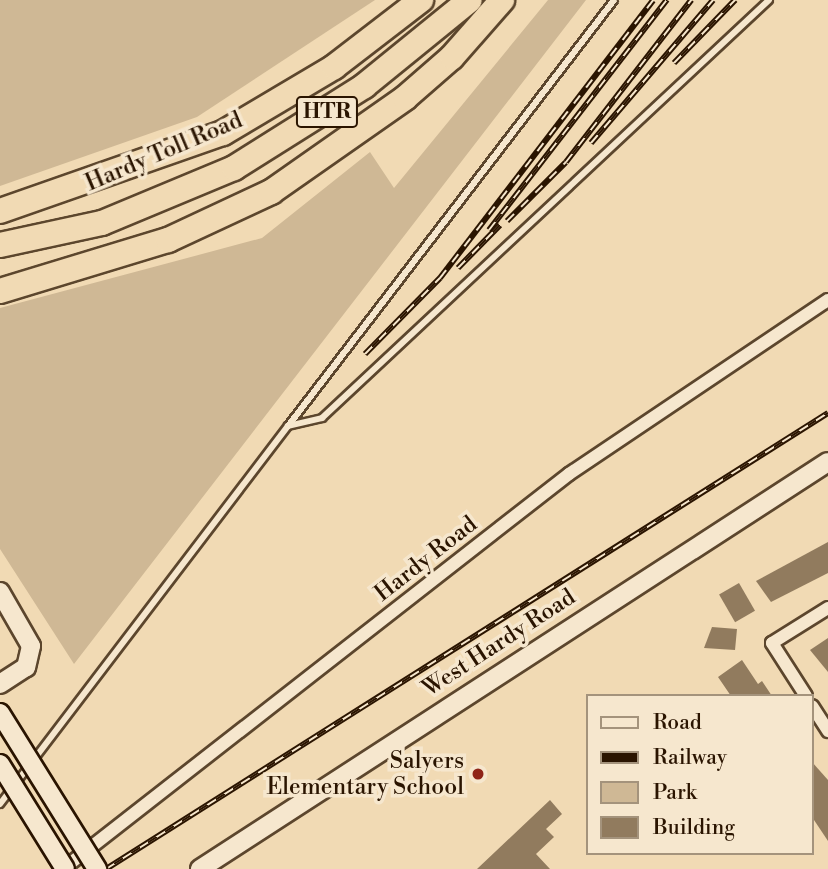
<!DOCTYPE html>
<html>
<head>
<meta charset="utf-8">
<style>
  body { margin:0 }
  #map { position:relative; width:828px; height:869px; overflow:hidden; background:#f1dab4; font-family:"Libre Bodoni",serif }
  div>[style] { position:absolute }
  .green>* { inset:0; background:#cfb895 }
  .building>* { inset:0; background:#917b5e; transform-origin:0 0 }
  .roads { filter:drop-shadow(2px 0 #5c462d) drop-shadow(-2px 0 #5c462d) drop-shadow(0 2px #5c462d) drop-shadow(0 -2px #5c462d) }
  .service>* { height:6px; margin:-3px; padding:0 3px; transform-origin:3px; border-radius:3px; background:#f6e7ce }
  .minor>* { height:12px; margin:-6px; padding:0 6px; transform-origin:6px; border-radius:6px; background:#f6e7ce }
  .secondary>* { height:18px; margin:-9px; padding:0 9px; transform-origin:9px; border-radius:9px; background:#f6e7ce }
  .motorway>* { height:24px; margin:-12px; padding:0 12px; transform-origin:12px; border-radius:12px; background:#f1dab4 }
  .rail>* { height:6px; margin-top:-3px; transform-origin:0; background:repeating-linear-gradient(90deg,#f6e7ce 0 10px,#2a1400 0 20px); box-sizing:border-box; border-block:2px solid #2a1400 }
  .bridges { filter:drop-shadow(2px 0 #2a1400) drop-shadow(-2px 0 #2a1400) drop-shadow(0 2px #2a1400) drop-shadow(0 -2px #2a1400) }
  .secondary-bridge>* { height:18px; margin:-9px; padding:0 9px; transform-origin:9px; border-radius:9px; background:#f6e7ce }
  .dots>* { width:19px; height:19px; translate:-50% -50%; box-sizing:border-box; border:4px solid #f6e7ce; border-radius:50% }
  span { translate:-50% -50%; white-space:nowrap; text-align:center; line-height:1.15; -webkit-text-stroke:7px #f6e7ce; paint-order:stroke }
  .shield-label span { padding:2px 5px; background:#f6e7ce; border:2px solid; border-radius:5px; -webkit-text-stroke-width:0 }
  .shield-label { font-size:21px; color:#2a1400; font-weight:700 }
  .street-label { font-size:23px; color:#2a1400 }
  .poi-label { font-size:23px; color:#2a1400 }
  .right { translate:-100% -50%; text-align:right }
  .legend { position:absolute; left:586px; top:694px; width:228px; height:161px; box-sizing:border-box; background:#f6e7ce; border:2px solid #a4937c; margin:0; padding:9px 12px; list-style:none; font-size:21px; color:#2a1400 }
  .legend li { display:flex; align-items:center; gap:14px; height:35px }
  .legend b { width:35px; border:2px solid #a4937c }
</style>
</head>
<body>
<div id="map">
  <div class="green">
    <div style="clip-path:polygon(0 0,375px 0,197px 117px,0 186px)"></div>
    <div style="clip-path:polygon(548px 0,586px 0,74px 664px,0 549px,0 308px,262px 238px,370px 152px,394px 188px)"></div>
  </div>
  <div class="building">
    <div style="clip-path:polygon(828px 542px,828px 573px,771px 602px,756px 581px)"></div>
    <div style="left:739px;top:583px;width:32px;height:23px;rotate:60deg"></div>
    <div style="clip-path:polygon(712px 627px,737px 629px,735px 650px,704px 648px)"></div>
    <div style="clip-path:polygon(828px 638px,828px 672px,810px 650px)"></div>
    <div style="clip-path:polygon(742px 660px,758px 684px,762px 681px,772px 696px,731px 696px,718px 677px)"></div>
    <div style="clip-path:polygon(812px 762px,828px 780px,828px 841px,812px 817px)"></div>
    <div style="clip-path:polygon(550px 800px,562px 814px,546px 829px,554px 837px,536px 854px,550px 869px,477px 869px)"></div>
  </div>
  <div class="roads">
    <div class="service">
      <div style="left:288px;top:426px;width:536px;rotate:-52.57deg"></div>
      <div style="left:0;top:804px;width:475px;rotate:-52.7deg"></div>
      <div style="left:288px;top:426px;width:35px;rotate:-13deg"></div>
      <div style="left:322px;top:418px;width:612px;rotate:-43.08deg"></div>
    </div>
    <div class="minor">
      <div style="left:806px;top:696px;width:63px;rotate:-122.7deg"></div>
      <div style="left:772px;top:643px;width:66px;rotate:-32deg"></div>
      <div style="left:812px;top:706px;width:30px;rotate:57deg"></div>
      <div style="left:63px;top:869px;width:642px;rotate:-37.98deg"></div>
      <div style="left:569px;top:474px;width:312px;rotate:-33.9deg"></div>
    </div>
    <div class="secondary">
      <div style="left:0;top:592px;width:62px;rotate:60.1deg"></div>
      <div style="left:31px;top:646px;width:22px;rotate:103deg"></div>
      <div style="left:26px;top:667px;width:31px;rotate:147deg"></div>
      <div style="left:200px;top:869px;width:748px;rotate:-32.95deg"></div>
    </div>
    <div class="motorway">
      <div style="left:0;top:211px;width:236px;rotate:-19.3deg"></div>
      <div style="left:223px;top:133px;width:129px;rotate:-30.7deg"></div>
      <div style="left:334px;top:67px;width:110px;rotate:-37.6deg"></div>
      <div style="left:0;top:245px;width:104px;rotate:-12.2deg"></div>
      <div style="left:102px;top:223px;width:143px;rotate:-22.6deg"></div>
      <div style="left:234px;top:168px;width:154px;rotate:-32.2deg"></div>
      <div style="left:364px;top:86px;width:136px;rotate:-39.1deg"></div>
      <div style="left:0;top:291px;width:176px;rotate:-16.9deg"></div>
      <div style="left:168px;top:240px;width:114px;rotate:-25deg"></div>
      <div style="left:271px;top:192px;width:164px;rotate:-35deg"></div>
      <div style="left:405px;top:98px;width:62px;rotate:-41.1deg"></div>
      <div style="left:452px;top:57px;width:76px;rotate:-48.7deg"></div>
    </div>
  </div>
  <div class="rail">
    <div style="left:674px;top:63px;width:88px;rotate:-45.9deg"></div>
    <div style="left:591px;top:143px;width:188px;rotate:-49.5deg"></div>
    <div style="left:507px;top:221px;width:83px;rotate:-45deg"></div>
    <div style="left:566px;top:162px;width:205px;rotate:-52.3deg"></div>
    <div style="left:489px;top:230px;width:291px;rotate:-52.3deg"></div>
    <div style="left:458px;top:268px;width:60px;rotate:-45.7deg"></div>
    <div style="left:365px;top:354px;width:107px;rotate:-45.4deg"></div>
    <div style="left:440px;top:278px;width:350px;rotate:-52.5deg"></div>
    <div style="left:106px;top:869px;width:854px;rotate:-32.28deg"></div>
  </div>
  <div class="bridges">
    <div class="secondary-bridge">
      <div style="left:0;top:713px;width:184px;rotate:58.1deg"></div>
      <div style="left:0;top:764px;width:123px;rotate:58.2deg"></div>
    </div>
  </div>
  <div class="dots">
    <div style="left:478px;top:774px;background:#8f2418"></div>
  </div>
  <div class="shield-label">
    <span style="left:327px;top:112px">HTR</span>
  </div>
  <div class="street-label">
    <span style="left:164px;top:152px;rotate:-23deg">Hardy Toll Road</span>
    <span style="left:426px;top:559px;rotate:-38deg">Hardy Road</span>
    <span style="left:499px;top:643px;rotate:-33deg">West Hardy Road</span>
  </div>
  <div class="poi-label">
    <span class="right" style="left:464px;top:774px">Salyers<br>Elementary School</span>
  </div>
  <ul class="legend">
  <li><b style="height:9px;background:#f6e7ce"></b>Road</li>
  <li><b style="height:9px;background:#2a1400"></b>Railway</li>
  <li><b style="height:19px;background:#cfb895"></b>Park</li>
  <li><b style="height:19px;background:#917b5e"></b>Building</li>
  </ul>
</div>
</body>
</html>
